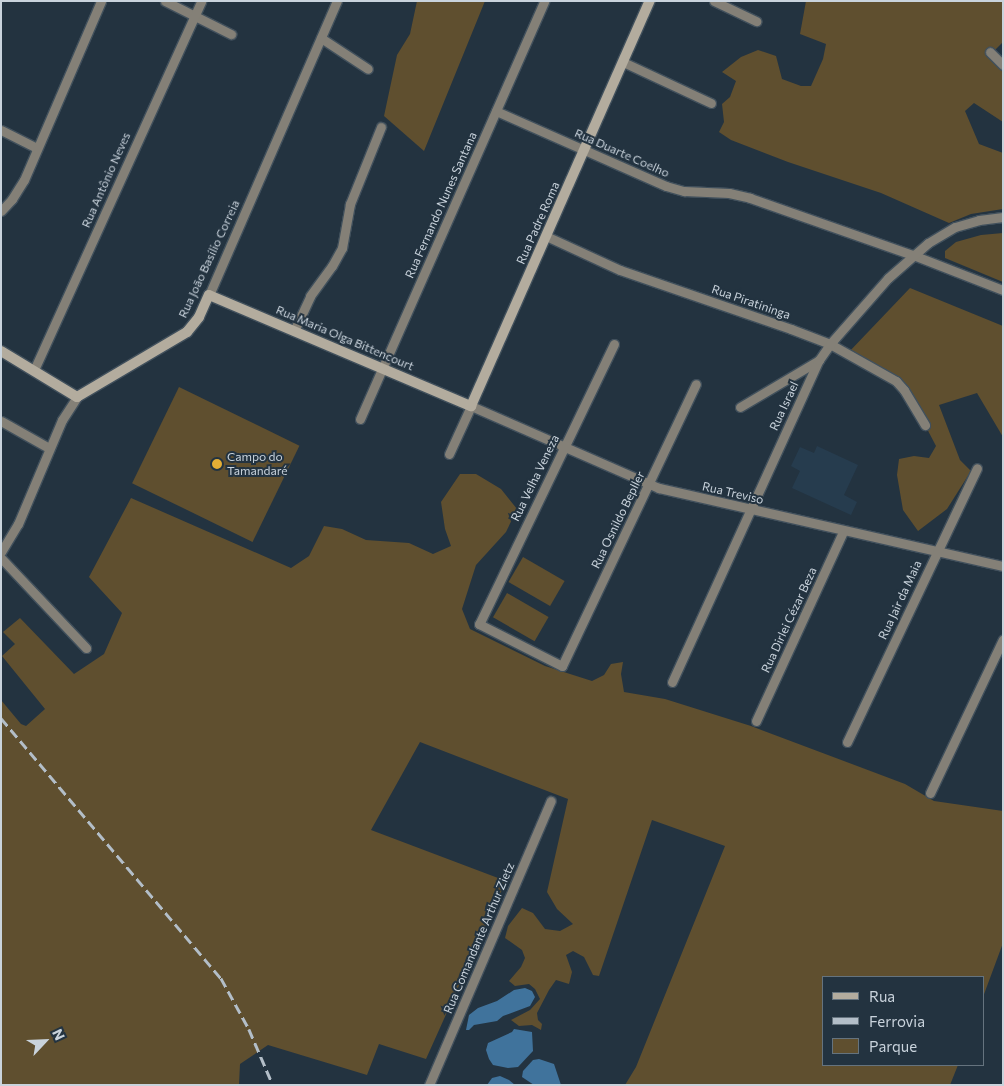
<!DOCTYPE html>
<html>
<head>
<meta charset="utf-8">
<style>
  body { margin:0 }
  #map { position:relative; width:1004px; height:1086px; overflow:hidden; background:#233340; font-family:Commissioner,sans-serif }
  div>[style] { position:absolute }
  .built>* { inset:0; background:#263c4e }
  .green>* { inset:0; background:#5f4f2f; transform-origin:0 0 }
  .water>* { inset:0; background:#40739c }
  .roads { filter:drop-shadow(1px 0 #41505c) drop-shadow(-1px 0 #41505c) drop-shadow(0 1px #41505c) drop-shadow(0 -1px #41505c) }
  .street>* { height:9px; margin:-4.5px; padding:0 4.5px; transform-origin:4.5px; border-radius:4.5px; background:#848077 }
  .secondary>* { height:10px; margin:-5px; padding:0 5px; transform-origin:5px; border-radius:5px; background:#b3ac9e }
  .rail>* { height:2.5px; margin-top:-1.25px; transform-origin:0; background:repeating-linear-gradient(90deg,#b3bec8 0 10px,transparent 0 15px) }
  .dots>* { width:14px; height:14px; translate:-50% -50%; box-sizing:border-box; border:2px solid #233340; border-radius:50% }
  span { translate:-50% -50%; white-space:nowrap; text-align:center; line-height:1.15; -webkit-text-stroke:4px #233340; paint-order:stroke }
  .street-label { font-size:12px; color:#c9d3dc }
  .poi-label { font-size:12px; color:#c9d3dc }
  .left { translate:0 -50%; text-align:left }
  .frame { position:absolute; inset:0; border:2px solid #c9d3dc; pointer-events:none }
  .legend { position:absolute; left:822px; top:976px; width:162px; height:90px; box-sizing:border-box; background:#233340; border:1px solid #65737e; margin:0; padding:6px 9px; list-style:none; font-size:15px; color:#c9d3dc }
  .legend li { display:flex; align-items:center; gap:10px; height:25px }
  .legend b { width:25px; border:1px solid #65737e }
  .north { position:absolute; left:20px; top:1016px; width:50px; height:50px; -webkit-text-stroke:4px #233340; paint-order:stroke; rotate:65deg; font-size:14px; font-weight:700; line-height:20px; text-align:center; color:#c9d3dc }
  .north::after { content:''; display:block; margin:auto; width:18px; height:22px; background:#c9d3dc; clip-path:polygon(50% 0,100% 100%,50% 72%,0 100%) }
</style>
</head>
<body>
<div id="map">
  <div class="built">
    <div style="clip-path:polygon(817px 446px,858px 465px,844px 495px,857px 502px,851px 515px,792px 488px,800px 471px,791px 466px,800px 447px,814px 453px)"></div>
  </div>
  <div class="green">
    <div style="clip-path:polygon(417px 1px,485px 1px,424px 151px,384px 116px,397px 55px,410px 34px)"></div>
    <div style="clip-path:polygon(806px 1px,1003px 1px,1003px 42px,995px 50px,1003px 64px,1003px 122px,974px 103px,965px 111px,979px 144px,1003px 153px,1003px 209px,971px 214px,949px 223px,881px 193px,788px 162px,731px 140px,719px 132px,724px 122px,722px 104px,730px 97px,736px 81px,722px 72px,741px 57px,758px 50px,776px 56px,782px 79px,801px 86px,811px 86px,823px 59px,826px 44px,800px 34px)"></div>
    <div style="clip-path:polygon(1003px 233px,1003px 282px,945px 258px,945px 251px,956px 242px,981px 235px)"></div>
    <div style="clip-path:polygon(910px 288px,1003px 326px,1003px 437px,977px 393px,939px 405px,960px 460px,971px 471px,947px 509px,918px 531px,903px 510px,897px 475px,899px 459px,914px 456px,929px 458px,936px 446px,905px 387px,848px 353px)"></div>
    <div style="left:179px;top:387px;width:134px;height:107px;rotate:26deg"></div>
    <div style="clip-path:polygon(460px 474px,476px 474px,501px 489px,517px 509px,506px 532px,476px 565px,462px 609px,470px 629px,545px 666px,592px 681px,604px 675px,611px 664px,623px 662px,621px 674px,624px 692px,665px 699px,751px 726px,905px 784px,934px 801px,1003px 811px,1003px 943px,983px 997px,983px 977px,823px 977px,823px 1065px,958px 1065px,950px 1085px,625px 1085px,636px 1067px,725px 846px,652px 820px,599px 976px,593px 975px,584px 957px,573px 951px,566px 955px,572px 972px,569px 984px,556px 980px,549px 990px,537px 1013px,538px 1020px,542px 1024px,541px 1030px,532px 1025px,519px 1026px,511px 1020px,530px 1010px,540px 999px,535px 989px,529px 984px,515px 986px,509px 981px,521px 967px,525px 958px,522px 950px,505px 938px,508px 926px,522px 908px,533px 913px,545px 929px,560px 931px,573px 924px,557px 909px,547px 892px,568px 799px,420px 742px,371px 830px,506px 881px,426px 1059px,379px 1044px,367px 1075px,268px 1045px,240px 1064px,239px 1085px,1px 1085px,1px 700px,21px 724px,26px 726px,45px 709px,2px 656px,15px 644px,3px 632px,20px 618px,74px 674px,104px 654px,122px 613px,89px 577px,131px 498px,291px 568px,309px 556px,324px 526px,342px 529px,366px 540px,409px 543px,433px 554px,451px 546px,445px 529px,441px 502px)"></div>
    <div style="left:523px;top:557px;width:48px;height:29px;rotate:30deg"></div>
    <div style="left:507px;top:593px;width:48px;height:28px;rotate:30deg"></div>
  </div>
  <div class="water">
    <div style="clip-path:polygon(525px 988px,532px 991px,535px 997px,530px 1006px,503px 1016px,497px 1021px,474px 1025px,469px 1030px,466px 1030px,469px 1015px,478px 1008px,497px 1001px,514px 990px)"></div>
    <div style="clip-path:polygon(514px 1029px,532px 1032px,533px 1051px,518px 1067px,508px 1068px,493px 1065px,489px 1059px,486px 1050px,488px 1043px,512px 1032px)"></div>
    <div style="clip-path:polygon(539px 1059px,554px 1064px,561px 1085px,534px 1085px,522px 1077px,523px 1071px,533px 1060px)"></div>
    <div style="clip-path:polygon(500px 1076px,509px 1080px,515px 1085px,487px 1085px,492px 1078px)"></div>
  </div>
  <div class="roads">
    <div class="street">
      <div style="left:165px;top:1px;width:74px;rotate:26.6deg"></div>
      <div style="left:714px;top:1px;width:47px;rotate:25.5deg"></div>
      <div style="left:321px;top:38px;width:56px;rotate:33.4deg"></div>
      <div style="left:990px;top:52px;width:18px;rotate:45deg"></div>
      <div style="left:623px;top:62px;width:97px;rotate:25deg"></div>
      <div style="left:496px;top:111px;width:186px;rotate:23.8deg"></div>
      <div style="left:666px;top:186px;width:19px;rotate:16deg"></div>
      <div style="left:684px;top:191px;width:45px;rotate:2.5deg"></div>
      <div style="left:729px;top:193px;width:22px;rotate:13deg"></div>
      <div style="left:750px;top:198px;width:173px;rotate:19.3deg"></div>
      <div style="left:913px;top:255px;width:97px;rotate:21.3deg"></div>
      <div style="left:1px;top:130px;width:40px;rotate:26.6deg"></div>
      <div style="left:1px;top:211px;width:16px;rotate:-47deg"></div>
      <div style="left:12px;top:199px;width:22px;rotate:-58deg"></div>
      <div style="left:24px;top:180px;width:195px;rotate:-66.7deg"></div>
      <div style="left:546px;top:236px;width:81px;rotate:24.7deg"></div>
      <div style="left:620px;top:270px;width:181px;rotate:19deg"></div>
      <div style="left:791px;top:329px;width:42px;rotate:21deg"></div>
      <div style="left:830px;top:344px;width:76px;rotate:29.3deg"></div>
      <div style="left:896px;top:381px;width:12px;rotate:48deg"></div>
      <div style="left:904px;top:390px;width:41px;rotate:59deg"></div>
      <div style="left:209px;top:295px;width:321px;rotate:-66.5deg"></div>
      <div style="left:294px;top:331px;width:38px;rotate:-65deg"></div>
      <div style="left:310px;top:296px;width:37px;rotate:-54deg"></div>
      <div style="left:332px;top:266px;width:21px;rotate:-61deg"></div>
      <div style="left:342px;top:248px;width:45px;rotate:-79.7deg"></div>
      <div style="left:350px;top:204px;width:83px;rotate:-68.1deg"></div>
      <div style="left:614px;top:344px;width:311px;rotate:115.7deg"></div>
      <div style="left:479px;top:624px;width:93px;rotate:26.8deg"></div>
      <div style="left:562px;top:666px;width:312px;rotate:-64.6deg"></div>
      <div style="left:34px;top:370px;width:405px;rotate:-65.6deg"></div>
      <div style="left:740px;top:407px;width:92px;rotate:-30.7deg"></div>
      <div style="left:360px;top:419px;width:457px;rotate:-66.2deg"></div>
      <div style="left:1px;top:421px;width:55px;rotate:29.4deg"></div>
      <div style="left:449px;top:454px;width:53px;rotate:-65.4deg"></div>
      <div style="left:471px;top:406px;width:205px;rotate:23.6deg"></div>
      <div style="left:659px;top:488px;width:353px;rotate:12.8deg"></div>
      <div style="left:1px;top:552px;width:33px;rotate:-59deg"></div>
      <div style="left:18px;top:524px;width:113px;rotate:-67.1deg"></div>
      <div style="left:62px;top:420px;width:27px;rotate:-57deg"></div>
      <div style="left:1px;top:558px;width:124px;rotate:46.6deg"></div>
      <div style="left:672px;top:682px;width:354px;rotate:-65.5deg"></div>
      <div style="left:819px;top:360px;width:19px;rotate:-55deg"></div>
      <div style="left:830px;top:344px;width:88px;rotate:-48.7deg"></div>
      <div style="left:888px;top:278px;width:53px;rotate:-41.2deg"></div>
      <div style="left:928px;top:243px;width:31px;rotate:-31deg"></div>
      <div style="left:955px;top:227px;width:25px;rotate:-16deg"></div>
      <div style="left:979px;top:220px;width:24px;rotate:-7deg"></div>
      <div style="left:756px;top:721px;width:210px;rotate:-65.3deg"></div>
      <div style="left:847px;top:742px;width:303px;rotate:-64.6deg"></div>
      <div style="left:930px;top:793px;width:170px;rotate:-64.6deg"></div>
      <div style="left:429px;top:1085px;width:309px;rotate:-66.8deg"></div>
    </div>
    <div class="secondary">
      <div style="left:1px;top:351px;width:89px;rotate:31.2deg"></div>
      <div style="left:77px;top:397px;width:128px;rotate:-30.6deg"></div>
      <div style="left:187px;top:332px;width:19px;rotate:-51deg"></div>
      <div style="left:199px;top:317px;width:24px;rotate:-66deg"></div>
      <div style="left:209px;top:295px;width:285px;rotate:23deg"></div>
      <div style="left:471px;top:406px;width:443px;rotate:-66.2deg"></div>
    </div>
  </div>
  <div class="rail">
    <div style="left:1px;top:718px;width:341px;rotate:49.8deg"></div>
    <div style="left:221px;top:978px;width:58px;rotate:61.2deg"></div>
    <div style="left:249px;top:1029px;width:61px;rotate:66.8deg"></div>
  </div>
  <div class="dots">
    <div style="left:217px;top:464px;background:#e4ae35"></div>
  </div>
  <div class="street-label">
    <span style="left:622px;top:153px;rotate:24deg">Rua Duarte Coelho</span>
    <span style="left:106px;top:180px;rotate:-66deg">Rua Antônio Neves</span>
    <span style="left:441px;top:205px;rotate:-66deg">Rua Fernando Nunes Santana</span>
    <span style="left:538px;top:223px;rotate:-66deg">Rua Padre Roma</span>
    <span style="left:209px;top:259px;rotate:-65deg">Rua João Basílio Correia</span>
    <span style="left:751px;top:302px;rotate:19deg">Rua Piratininga</span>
    <span style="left:345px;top:338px;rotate:23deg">Rua Maria Olga Bittencourt</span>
    <span style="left:784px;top:406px;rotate:-65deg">Rua Israel</span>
    <span style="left:535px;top:478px;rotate:-64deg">Rua Velha Veneza</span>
    <span style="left:733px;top:493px;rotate:13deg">Rua Treviso</span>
    <span style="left:618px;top:520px;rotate:-64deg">Rua Osnildo Bepller</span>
    <span style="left:900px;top:600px;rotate:-65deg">Rua Jair da Maia</span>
    <span style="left:789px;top:620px;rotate:-65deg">Rua Dirlei Cézar Beza</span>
    <span style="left:479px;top:938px;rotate:-67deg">Rua Comandante Arthur Zietz</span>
  </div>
  <div class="poi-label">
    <span class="left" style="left:227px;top:464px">Campo do<br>Tamandaré</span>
  </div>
  <div class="frame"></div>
  <ul class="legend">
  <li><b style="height:6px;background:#b3ac9e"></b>Rua</li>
  <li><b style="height:6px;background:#b3bec8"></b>Ferrovia</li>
  <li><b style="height:14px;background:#5f4f2f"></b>Parque</li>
  </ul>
  <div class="north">N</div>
</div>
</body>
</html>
